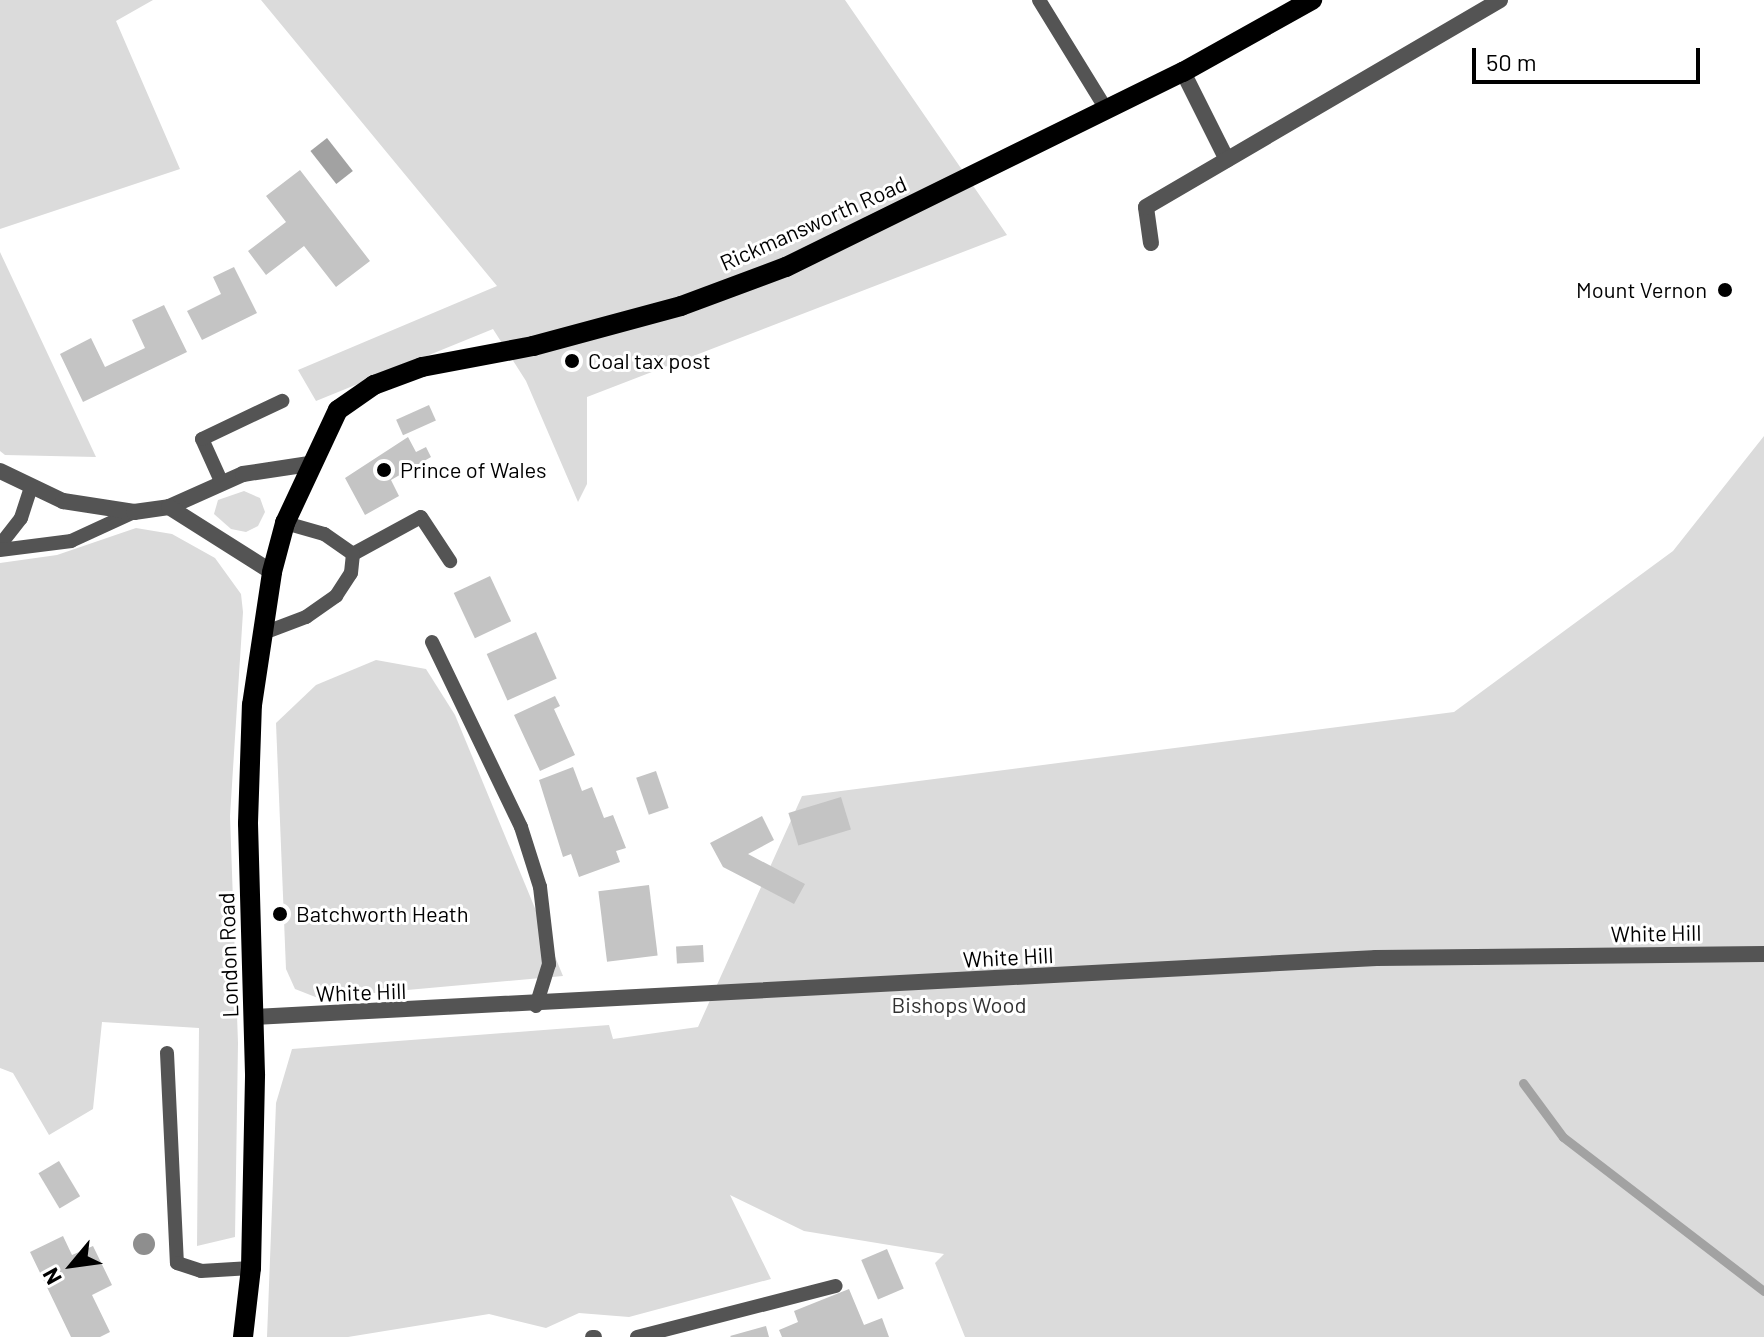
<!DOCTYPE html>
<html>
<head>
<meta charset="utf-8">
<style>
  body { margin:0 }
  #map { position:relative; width:1764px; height:1337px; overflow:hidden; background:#fff; font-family:Barlow,sans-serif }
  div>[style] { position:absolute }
  .green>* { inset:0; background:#dbdbdb }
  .water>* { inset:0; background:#a2a2a2; transform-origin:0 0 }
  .stream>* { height:9px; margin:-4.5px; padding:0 4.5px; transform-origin:4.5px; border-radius:4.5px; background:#a2a2a2 }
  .building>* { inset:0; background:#c4c4c4; transform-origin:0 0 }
  .service>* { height:14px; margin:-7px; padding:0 7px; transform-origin:7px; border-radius:7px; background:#545454 }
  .minor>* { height:16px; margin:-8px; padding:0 8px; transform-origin:8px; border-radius:8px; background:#545454 }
  .tertiary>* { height:16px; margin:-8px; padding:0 8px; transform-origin:8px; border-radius:8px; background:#545454 }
  .primary>* { height:20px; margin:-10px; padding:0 10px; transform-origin:10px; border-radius:10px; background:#000 }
  .trees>* { width:22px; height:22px; margin:-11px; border-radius:50%; background:#8e8e8e }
  .dots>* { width:22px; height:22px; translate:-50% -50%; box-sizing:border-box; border:4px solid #fff; border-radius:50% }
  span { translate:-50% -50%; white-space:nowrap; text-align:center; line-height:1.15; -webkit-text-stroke:6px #fff; paint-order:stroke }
  .street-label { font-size:22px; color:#000 }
  .poi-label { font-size:22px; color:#000 }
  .right { translate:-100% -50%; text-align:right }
  .left { translate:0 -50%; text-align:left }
  .park-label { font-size:22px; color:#323232 }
  .north { position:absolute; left:32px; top:1225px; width:80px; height:80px; -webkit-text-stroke:6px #fff; paint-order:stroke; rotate:241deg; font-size:22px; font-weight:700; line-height:32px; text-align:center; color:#000 }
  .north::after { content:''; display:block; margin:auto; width:28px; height:36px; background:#000; clip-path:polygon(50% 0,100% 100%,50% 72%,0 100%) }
  .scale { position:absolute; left:1472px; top:48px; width:228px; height:36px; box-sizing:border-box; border:4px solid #000; border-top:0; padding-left:10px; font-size:24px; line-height:28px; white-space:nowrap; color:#000; -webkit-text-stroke:6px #fff; paint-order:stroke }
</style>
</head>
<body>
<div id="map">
  <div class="green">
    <div style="clip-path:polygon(0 0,153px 0,116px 21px,180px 169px,0 229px)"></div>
    <div style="clip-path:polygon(261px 0,845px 0,1007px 235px,587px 397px,587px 484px,578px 502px,526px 381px,493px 329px,316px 401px,298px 370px,497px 286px)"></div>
    <div style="clip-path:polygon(0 252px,96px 457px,5px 455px,0 451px)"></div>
    <div style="clip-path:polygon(1764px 436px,1764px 1337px,965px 1337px,935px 1263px,944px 1254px,804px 1231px,730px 1195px,771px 1279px,629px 1317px,579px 1313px,546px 1328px,489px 1314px,348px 1337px,267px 1337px,276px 1103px,292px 1049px,609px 1025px,613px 1039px,698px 1027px,802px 796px,1454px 712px,1673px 551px)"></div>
    <div style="clip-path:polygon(244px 491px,260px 498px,265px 512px,258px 526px,246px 532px,231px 529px,214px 514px,218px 500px)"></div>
    <div style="clip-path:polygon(136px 528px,172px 534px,215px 558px,241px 594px,243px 612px,230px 816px,238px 1043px,235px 1237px,197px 1246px,199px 1028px,102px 1022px,93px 1109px,49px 1135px,13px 1073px,0 1068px,0 563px,57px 555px)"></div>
    <div style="clip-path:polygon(376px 660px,426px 669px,455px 715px,563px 976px,318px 998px,295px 989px,286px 969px,276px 723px,316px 685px)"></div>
  </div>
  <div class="water">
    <div style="left:327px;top:138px;width:42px;height:21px;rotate:52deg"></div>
  </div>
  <div class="stream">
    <div style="left:1523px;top:1083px;width:67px;rotate:53.5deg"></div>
    <div style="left:1563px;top:1137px;width:253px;rotate:37.5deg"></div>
  </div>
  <div class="building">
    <div style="clip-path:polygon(300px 170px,370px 261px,336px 287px,304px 246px,266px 275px,248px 251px,286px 222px,266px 196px)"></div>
    <div style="clip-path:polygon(234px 267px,257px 313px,202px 340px,187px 311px,221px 294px,213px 277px)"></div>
    <div style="clip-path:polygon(164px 305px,187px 352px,83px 402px,60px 354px,91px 338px,105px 367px,145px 348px,132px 320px)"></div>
    <div style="left:429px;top:405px;width:17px;height:36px;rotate:66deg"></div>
    <div style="clip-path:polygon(408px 437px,416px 452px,426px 447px,431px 457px,391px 480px,399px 496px,365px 515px,345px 478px)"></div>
    <div style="left:490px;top:576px;width:50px;height:40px;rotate:65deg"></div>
    <div style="left:536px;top:632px;width:51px;height:54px;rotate:66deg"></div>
    <div style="clip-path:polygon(555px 696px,560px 706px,554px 709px,575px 755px,540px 771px,514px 715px)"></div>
    <div style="clip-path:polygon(573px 767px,582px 791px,592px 787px,604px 818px,613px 815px,626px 848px,616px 851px,620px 862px,579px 877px,571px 854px,563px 857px,539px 780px)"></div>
    <div style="left:656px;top:771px;width:39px;height:21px;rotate:71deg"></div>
    <div style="left:841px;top:797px;width:34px;height:55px;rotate:73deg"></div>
    <div style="clip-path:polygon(762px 816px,774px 840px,748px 854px,805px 884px,794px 904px,723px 867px,710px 843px)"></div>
    <div style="left:649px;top:885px;width:71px;height:51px;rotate:83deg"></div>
    <div style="left:703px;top:945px;width:17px;height:27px;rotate:87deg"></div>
    <div style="left:59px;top:1161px;width:41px;height:24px;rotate:59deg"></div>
    <div style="clip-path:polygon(63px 1236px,72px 1255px,93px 1246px,112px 1285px,92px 1295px,110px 1332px,100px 1337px,71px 1337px,30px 1252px)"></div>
    <div style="left:887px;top:1249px;width:43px;height:28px;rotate:67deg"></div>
    <div style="clip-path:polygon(849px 1289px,864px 1325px,882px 1318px,889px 1337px,782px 1337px,779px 1330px,798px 1322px,794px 1311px)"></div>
    <div style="clip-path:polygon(766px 1326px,769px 1337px,731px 1337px,730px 1336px)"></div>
  </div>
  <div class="service">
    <div style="left:1039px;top:0;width:128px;rotate:58.4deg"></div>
    <div style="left:221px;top:481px;width:46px;rotate:-114.3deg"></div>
    <div style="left:202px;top:439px;width:89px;rotate:-25.4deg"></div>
    <div style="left:0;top:545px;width:34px;rotate:-52deg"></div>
    <div style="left:21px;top:518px;width:32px;rotate:-72deg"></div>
    <div style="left:0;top:550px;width:72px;rotate:-7.2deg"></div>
    <div style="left:71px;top:541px;width:69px;rotate:-24.7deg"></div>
    <div style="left:353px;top:554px;width:77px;rotate:-28.6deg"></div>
    <div style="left:421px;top:517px;width:53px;rotate:56.6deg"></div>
    <div style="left:261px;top:634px;width:48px;rotate:-20.7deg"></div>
    <div style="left:306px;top:617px;width:37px;rotate:-35deg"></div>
    <div style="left:336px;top:596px;width:27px;rotate:-57deg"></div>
    <div style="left:351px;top:573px;width:19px;rotate:-84deg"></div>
    <div style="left:353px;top:554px;width:35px;rotate:-145deg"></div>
    <div style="left:324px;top:534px;width:41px;rotate:-164.2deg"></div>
    <div style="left:432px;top:642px;width:205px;rotate:64.3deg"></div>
    <div style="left:521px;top:827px;width:63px;rotate:72.4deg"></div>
    <div style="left:540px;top:887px;width:78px;rotate:83.3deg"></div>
    <div style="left:549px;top:964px;width:44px;rotate:107.2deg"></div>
    <div style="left:167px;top:1053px;width:210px;rotate:87.3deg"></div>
    <div style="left:177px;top:1263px;width:25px;rotate:18deg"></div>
    <div style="left:201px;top:1271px;width:50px;rotate:-3.4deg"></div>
    <div style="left:592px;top:1337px;width:3px"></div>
    <div style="left:637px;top:1337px;width:205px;rotate:-14.4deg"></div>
  </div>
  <div class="minor">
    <div style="left:1183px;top:72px;width:98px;rotate:63.4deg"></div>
    <div style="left:1151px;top:243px;width:36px;rotate:-98deg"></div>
    <div style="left:1146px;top:207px;width:410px;rotate:-30.3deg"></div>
  </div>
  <div class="tertiary">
    <div style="left:0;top:471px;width:70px;rotate:25.5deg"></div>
    <div style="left:63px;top:501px;width:72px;rotate:8.8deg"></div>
    <div style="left:134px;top:512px;width:35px;rotate:-8deg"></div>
    <div style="left:169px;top:507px;width:81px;rotate:-24deg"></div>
    <div style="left:243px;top:474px;width:67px;rotate:-8.6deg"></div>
    <div style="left:169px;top:507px;width:122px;rotate:32.3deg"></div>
    <div style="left:254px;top:1017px;width:1124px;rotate:-3.01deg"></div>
    <div style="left:1376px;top:958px;width:388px;rotate:-0.6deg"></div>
  </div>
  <div class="primary">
    <div style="left:243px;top:1337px;width:69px;rotate:-83.4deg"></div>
    <div style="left:251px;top:1268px;width:194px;rotate:-88.8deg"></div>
    <div style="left:255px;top:1074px;width:251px;rotate:-91.6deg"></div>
    <div style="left:248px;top:823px;width:118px;rotate:-88.1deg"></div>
    <div style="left:252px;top:705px;width:134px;rotate:-81.4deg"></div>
    <div style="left:272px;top:572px;width:51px;rotate:-75.1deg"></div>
    <div style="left:285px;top:523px;width:125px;rotate:-64.9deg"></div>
    <div style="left:338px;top:410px;width:44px;rotate:-34.8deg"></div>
    <div style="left:374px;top:385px;width:51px;rotate:-20.6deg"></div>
    <div style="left:422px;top:367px;width:113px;rotate:-10.7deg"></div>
    <div style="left:533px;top:346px;width:153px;rotate:-15.1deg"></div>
    <div style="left:681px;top:306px;width:112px;rotate:-20.4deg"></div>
    <div style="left:786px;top:267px;width:442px;rotate:-26.2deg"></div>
    <div style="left:1183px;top:72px;width:148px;rotate:-29.2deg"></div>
  </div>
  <div class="trees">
    <div style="left:144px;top:1244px"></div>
  </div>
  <div class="dots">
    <div style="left:1725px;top:290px;background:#000"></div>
    <div style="left:572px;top:361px;background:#000"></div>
    <div style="left:384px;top:470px;background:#000"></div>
    <div style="left:280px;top:914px;background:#000"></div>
  </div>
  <div class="street-label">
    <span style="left:813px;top:223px;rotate:-24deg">Rickmansworth Road</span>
    <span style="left:1656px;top:933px;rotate:-1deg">White Hill</span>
    <span style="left:228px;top:955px;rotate:-92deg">London Road</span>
    <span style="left:1008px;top:957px;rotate:-3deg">White Hill</span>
    <span style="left:361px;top:992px;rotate:-2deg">White Hill</span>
  </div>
  <div class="poi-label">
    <span class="right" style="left:1707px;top:290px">Mount Vernon</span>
    <span class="left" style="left:588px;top:361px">Coal tax post</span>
    <span class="left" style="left:400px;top:470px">Prince of Wales</span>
    <span class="left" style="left:296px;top:914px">Batchworth Heath</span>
  </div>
  <div class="park-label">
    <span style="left:959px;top:1005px">Bishops Wood</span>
  </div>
  <div class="north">N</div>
  <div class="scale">50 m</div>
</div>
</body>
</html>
